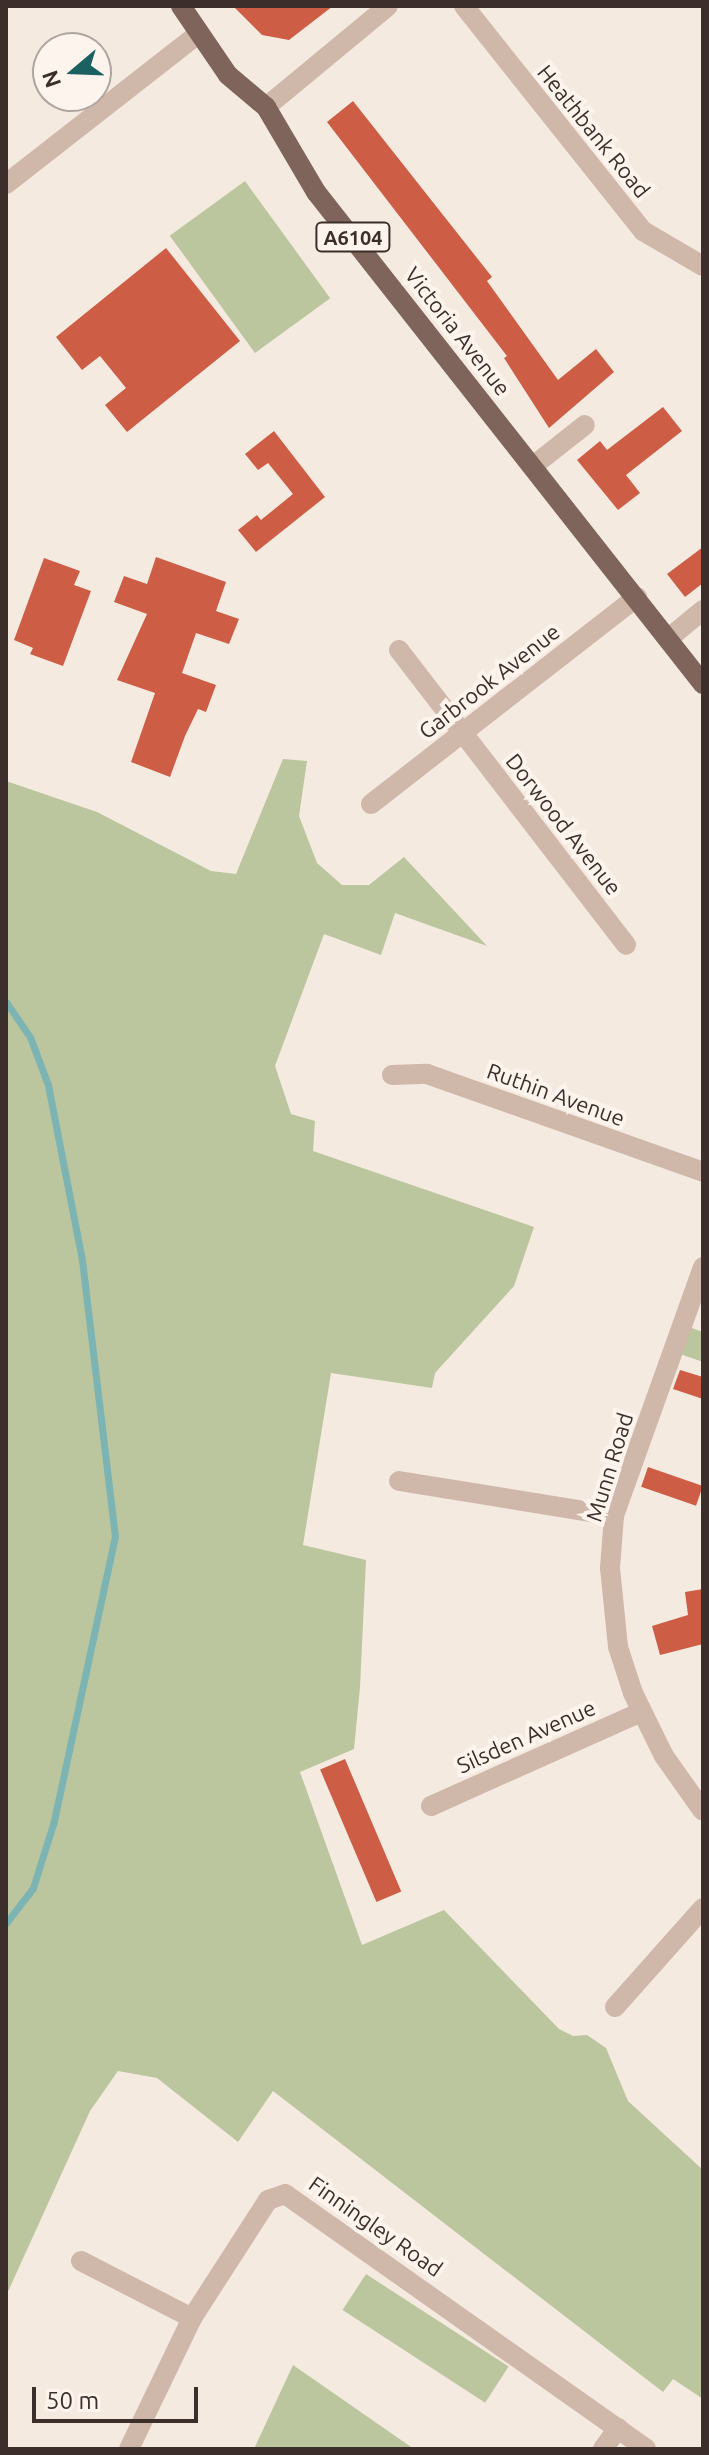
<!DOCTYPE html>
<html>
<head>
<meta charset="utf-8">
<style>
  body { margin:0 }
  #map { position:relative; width:709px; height:2455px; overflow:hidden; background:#f5eae0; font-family:Ubuntu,sans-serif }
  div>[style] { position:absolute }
  .green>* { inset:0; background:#bbc69e; transform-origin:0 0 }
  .stream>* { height:7px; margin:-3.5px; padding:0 3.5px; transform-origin:3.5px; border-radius:3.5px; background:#7cb4b3 }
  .building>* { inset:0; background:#ce5d45; transform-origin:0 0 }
  .street>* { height:20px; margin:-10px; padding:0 10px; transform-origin:10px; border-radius:10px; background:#cfb8aa }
  .primary>* { height:20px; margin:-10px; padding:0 10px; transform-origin:10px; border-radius:10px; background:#7e645a }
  span { translate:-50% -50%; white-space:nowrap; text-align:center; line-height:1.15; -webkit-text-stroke:8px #fcf4ed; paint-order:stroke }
  .shield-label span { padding:2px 6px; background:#fcf4ed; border:2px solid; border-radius:6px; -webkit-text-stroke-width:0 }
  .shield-label { font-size:20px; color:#3c2e2a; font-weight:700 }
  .street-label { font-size:22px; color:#3c2e2a }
  .frame { position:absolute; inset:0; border:8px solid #3c2e2a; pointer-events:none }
  .north { position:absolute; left:32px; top:32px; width:80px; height:80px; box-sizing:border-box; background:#fcf4ed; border:2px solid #afa59f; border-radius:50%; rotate:251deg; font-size:22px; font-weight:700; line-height:32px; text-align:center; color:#3c2e2a }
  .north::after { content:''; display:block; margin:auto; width:28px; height:36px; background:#1c6161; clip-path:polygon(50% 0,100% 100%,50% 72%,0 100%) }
  .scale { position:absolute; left:32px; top:2387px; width:166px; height:36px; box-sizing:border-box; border:4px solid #3c2e2a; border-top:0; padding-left:10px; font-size:24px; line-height:28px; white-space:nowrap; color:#3c2e2a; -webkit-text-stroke:6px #fcf4ed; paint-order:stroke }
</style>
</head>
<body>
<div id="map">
  <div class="green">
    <div style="left:245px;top:181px;width:145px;height:93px;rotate:54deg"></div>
    <div style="clip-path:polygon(283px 759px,307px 761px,299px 816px,317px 863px,342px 885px,369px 885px,404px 857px,487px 946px,395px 913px,381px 955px,324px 934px,275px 1066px,291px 1114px,315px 1121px,313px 1151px,534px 1227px,514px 1286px,435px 1373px,432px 1388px,331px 1373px,303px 1545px,366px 1560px,360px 1687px,354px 1749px,300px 1772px,362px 1945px,444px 1910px,559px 2029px,573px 2036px,587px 2035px,606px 2048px,628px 2101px,703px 2170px,703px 2399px,673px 2379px,663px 2392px,273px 2091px,238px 2142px,157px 2078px,118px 2071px,90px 2111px,6px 2296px,6px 781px,97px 812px,211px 871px,236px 874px)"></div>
    <div style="clip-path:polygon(689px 1327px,703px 1332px,703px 1362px,680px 1354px)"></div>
    <div style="left:366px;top:2274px;width:170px;height:43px;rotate:33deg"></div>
    <div style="clip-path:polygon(293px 2365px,414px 2449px,254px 2449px)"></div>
  </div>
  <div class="stream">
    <div style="left:6px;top:1002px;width:42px;rotate:55.6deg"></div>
    <div style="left:30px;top:1037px;width:51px;rotate:69.4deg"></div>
    <div style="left:48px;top:1085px;width:178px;rotate:79deg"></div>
    <div style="left:82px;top:1260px;width:278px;rotate:83.2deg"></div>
    <div style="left:115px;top:1536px;width:295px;rotate:102.1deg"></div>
    <div style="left:53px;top:1824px;width:67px;rotate:107.4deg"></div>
    <div style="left:33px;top:1888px;width:44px;rotate:127.6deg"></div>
  </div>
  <div class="building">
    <div style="clip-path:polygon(233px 6px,333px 6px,289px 40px,262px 35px)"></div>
    <div style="clip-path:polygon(353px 101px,492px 277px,487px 281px,558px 380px,596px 349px,614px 372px,549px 428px,504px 358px,507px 356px,327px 122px)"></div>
    <div style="clip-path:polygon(166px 248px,240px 341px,127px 432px,105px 405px,126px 388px,100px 356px,82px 370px,56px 337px)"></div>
    <div style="clip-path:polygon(663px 407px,682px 431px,626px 475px,640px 493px,618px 510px,577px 460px,600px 441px,607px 450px)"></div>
    <div style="clip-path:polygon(274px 431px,325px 497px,256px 552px,238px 530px,257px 515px,261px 520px,293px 494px,268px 463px,258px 470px,245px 454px)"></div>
    <div style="clip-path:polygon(703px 547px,703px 583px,685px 597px,667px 574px)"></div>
    <div style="clip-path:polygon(156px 557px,226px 582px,216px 611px,239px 619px,229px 644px,196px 633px,182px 673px,216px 685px,206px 712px,198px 709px,185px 736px,170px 777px,131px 762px,155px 693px,117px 680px,147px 614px,114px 602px,124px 576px,147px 584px)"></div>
    <div style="clip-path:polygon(44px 558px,80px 571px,74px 585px,91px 591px,63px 666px,30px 654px,33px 648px,14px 640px)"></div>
    <div style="clip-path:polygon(680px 1370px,703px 1377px,703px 1399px,673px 1389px)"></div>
    <div style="left:648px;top:1467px;width:58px;height:21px;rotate:19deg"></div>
    <div style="clip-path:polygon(703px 1589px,703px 1644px,660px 1655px,652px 1626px,688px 1615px,685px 1592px)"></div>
    <div style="left:345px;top:1759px;width:144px;height:27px;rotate:67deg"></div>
  </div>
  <div class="street">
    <div style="left:464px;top:6px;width:288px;rotate:51.5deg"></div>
    <div style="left:643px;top:231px;width:69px;rotate:30.3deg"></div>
    <div style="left:266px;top:107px;width:158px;rotate:-39.6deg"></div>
    <div style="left:6px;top:184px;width:242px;rotate:-38deg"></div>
    <div style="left:533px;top:466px;width:66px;rotate:-38.3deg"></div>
    <div style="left:669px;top:638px;width:44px;rotate:-39.5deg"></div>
    <div style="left:399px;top:650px;width:372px;rotate:52.4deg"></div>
    <div style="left:371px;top:804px;width:337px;rotate:-37.9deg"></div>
    <div style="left:392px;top:1075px;width:35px;rotate:-2deg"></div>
    <div style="left:427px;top:1074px;width:293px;rotate:19.5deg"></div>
    <div style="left:703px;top:1267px;width:264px;rotate:109.7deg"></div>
    <div style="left:614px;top:1516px;width:52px;rotate:94.4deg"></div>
    <div style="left:610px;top:1568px;width:79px;rotate:84.2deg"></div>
    <div style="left:618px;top:1647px;width:48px;rotate:71.9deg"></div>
    <div style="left:633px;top:1693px;width:70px;rotate:63.8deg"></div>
    <div style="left:664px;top:1756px;width:67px;rotate:54.7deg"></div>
    <div style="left:399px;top:1481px;width:218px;rotate:9.2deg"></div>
    <div style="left:431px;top:1806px;width:230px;rotate:-24.1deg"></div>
    <div style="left:615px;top:2007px;width:132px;rotate:-48.4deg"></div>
    <div style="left:81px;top:2261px;width:125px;rotate:27.2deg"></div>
    <div style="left:129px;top:2449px;width:145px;rotate:-64.3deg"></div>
    <div style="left:192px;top:2318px;width:140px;rotate:-57.2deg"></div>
    <div style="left:268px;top:2200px;width:18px;rotate:-19deg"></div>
    <div style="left:285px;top:2194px;width:442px;rotate:35.2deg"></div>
    <div style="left:603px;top:2449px;width:26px;rotate:-54deg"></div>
  </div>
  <div class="primary">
    <div style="left:181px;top:6px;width:83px;rotate:55.7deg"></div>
    <div style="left:228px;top:75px;width:50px;rotate:40.1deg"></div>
    <div style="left:266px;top:107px;width:99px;rotate:59.5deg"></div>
    <div style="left:316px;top:192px;width:626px;rotate:51.81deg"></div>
  </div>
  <div class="shield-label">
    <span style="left:353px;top:237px">A6104</span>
  </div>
  <div class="street-label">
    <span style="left:594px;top:131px;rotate:51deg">Heathbank Road</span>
    <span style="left:458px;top:331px;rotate:52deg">Victoria Avenue</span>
    <span style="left:489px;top:681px;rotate:-38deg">Garbrook Avenue</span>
    <span style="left:564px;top:824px;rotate:52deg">Dorwood Avenue</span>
    <span style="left:556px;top:1094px;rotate:20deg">Ruthin Avenue</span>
    <span style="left:609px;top:1467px;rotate:-73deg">Munn Road</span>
    <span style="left:526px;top:1736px;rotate:-24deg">Silsden Avenue</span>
    <span style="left:376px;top:2226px;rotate:35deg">Finningley Road</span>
  </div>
  <div class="frame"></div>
  <div class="north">N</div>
  <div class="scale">50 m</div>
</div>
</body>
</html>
